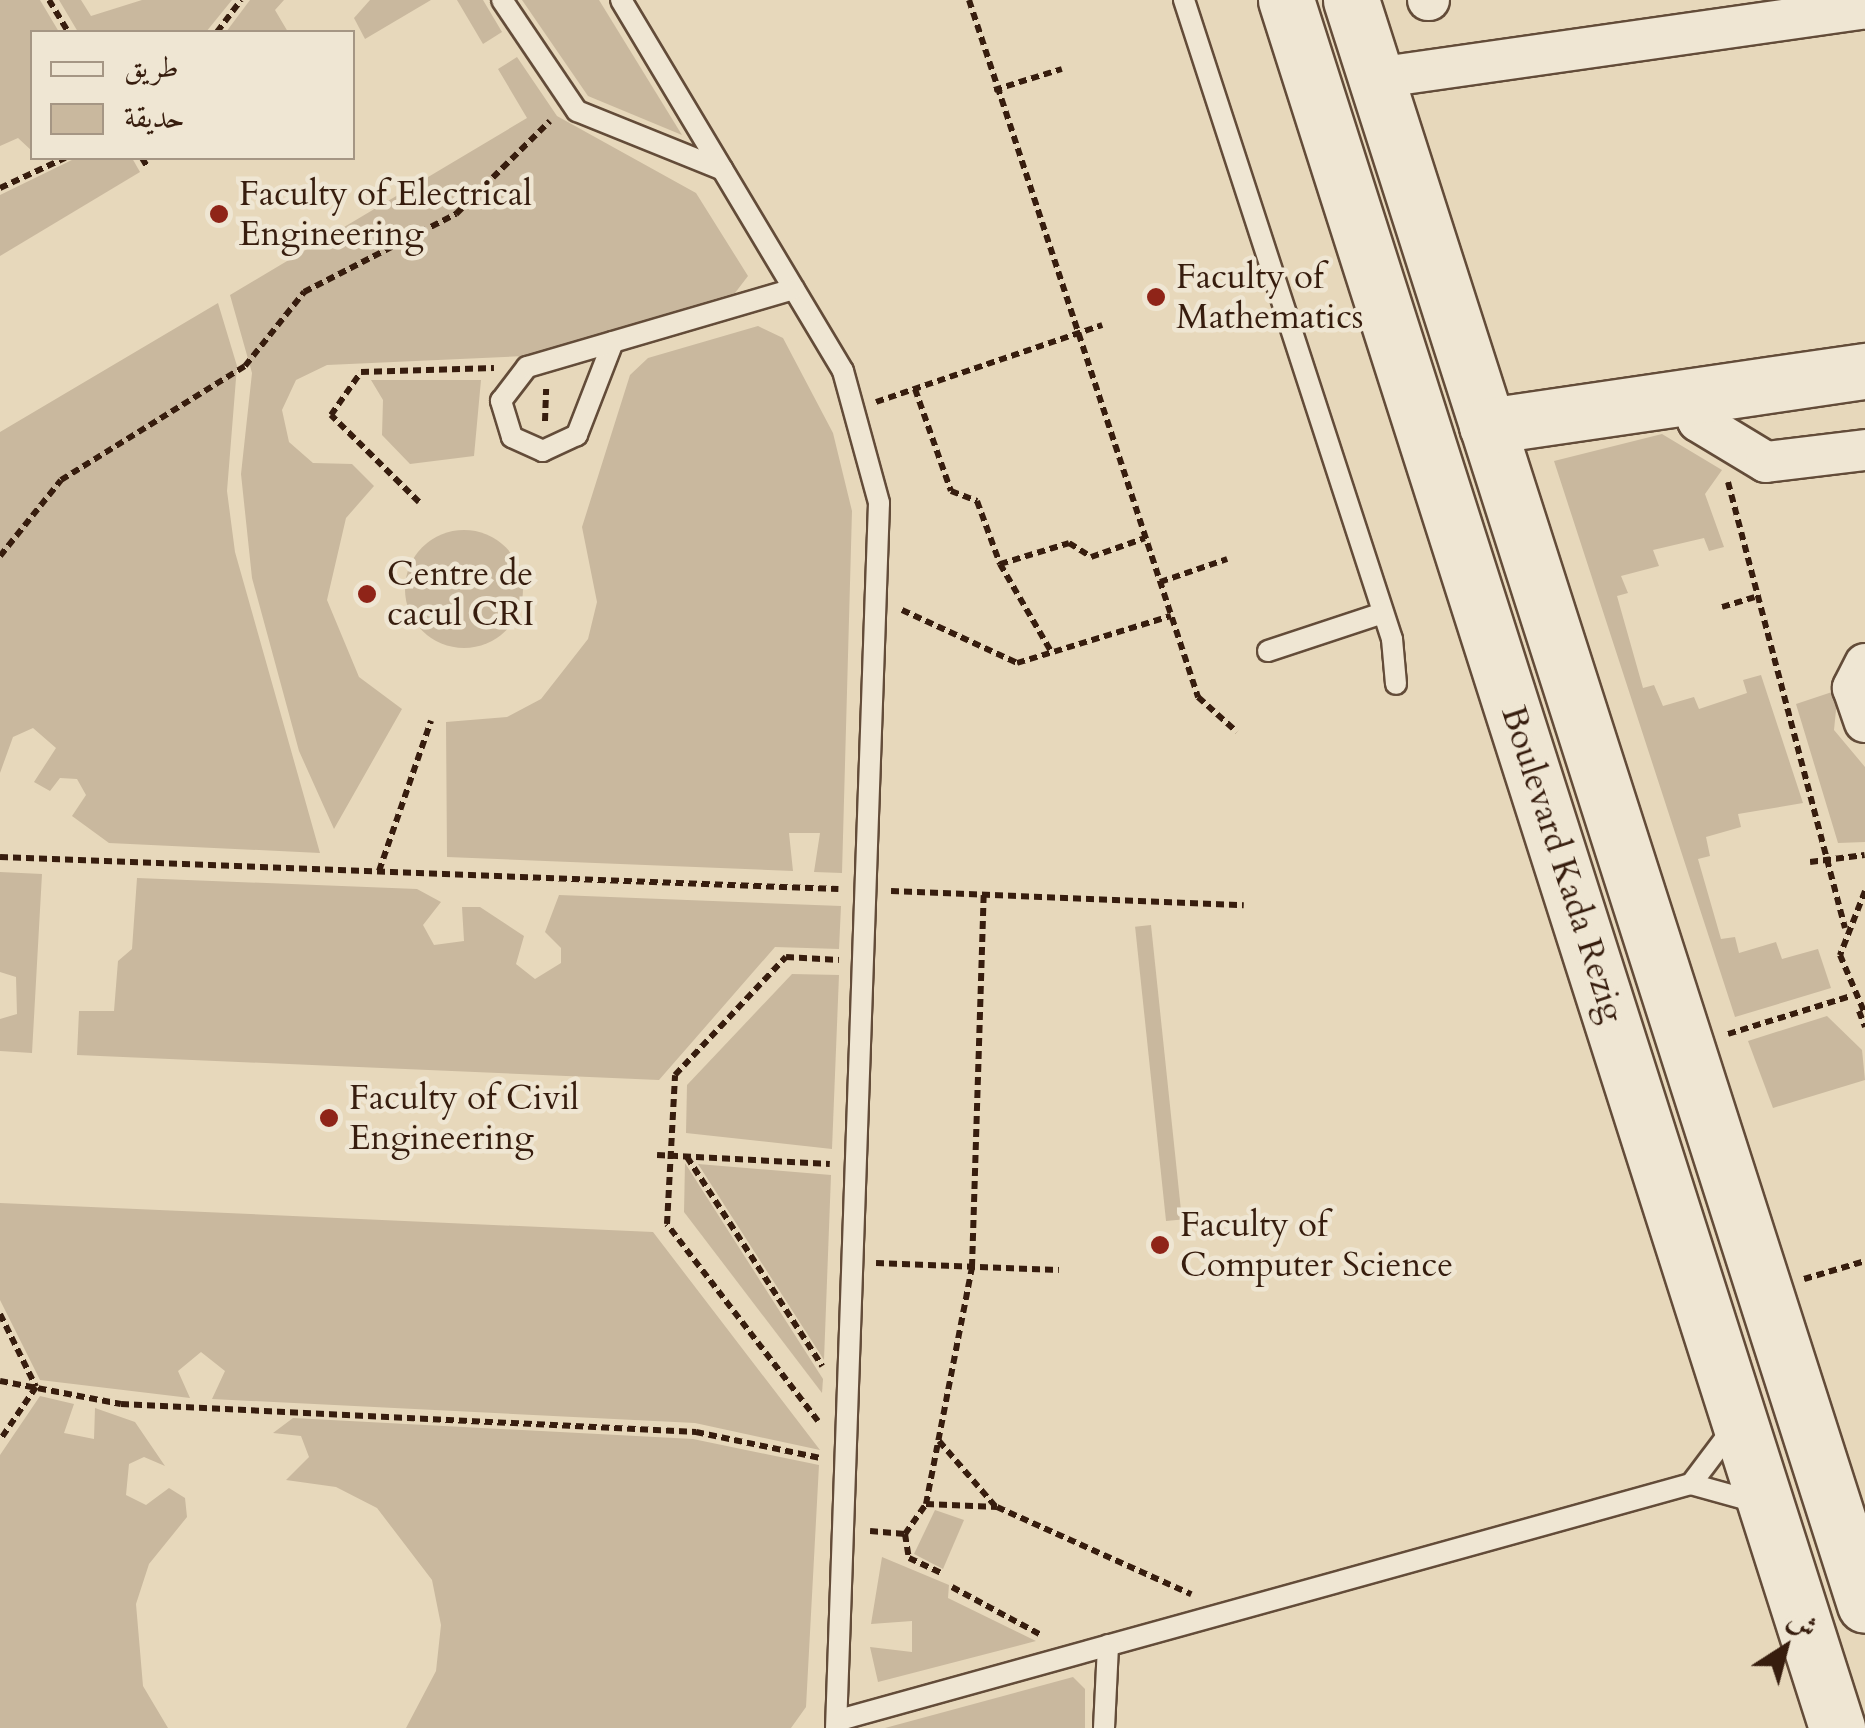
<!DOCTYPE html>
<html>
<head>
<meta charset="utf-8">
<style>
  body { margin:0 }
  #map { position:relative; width:1865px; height:1728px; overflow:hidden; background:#e7d8bb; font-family:Cardo,Amiri,serif }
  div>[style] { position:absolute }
  .green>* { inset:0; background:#c9b89e; transform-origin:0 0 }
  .round { border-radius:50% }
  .path>* { height:6px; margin-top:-3px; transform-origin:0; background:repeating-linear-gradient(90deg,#371d0e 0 8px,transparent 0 13px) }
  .roads { filter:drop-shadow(2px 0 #634c39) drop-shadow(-2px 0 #634c39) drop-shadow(0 2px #634c39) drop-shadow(0 -2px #634c39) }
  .lane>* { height:20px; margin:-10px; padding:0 10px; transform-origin:10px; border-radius:10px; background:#efe6d3 }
  .street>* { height:40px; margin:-20px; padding:0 20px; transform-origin:20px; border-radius:20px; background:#efe6d3 }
  .secondary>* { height:55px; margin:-27.5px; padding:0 27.5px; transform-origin:27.5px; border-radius:27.5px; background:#efe6d3 }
  .dots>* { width:28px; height:28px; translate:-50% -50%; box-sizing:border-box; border:5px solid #efe6d3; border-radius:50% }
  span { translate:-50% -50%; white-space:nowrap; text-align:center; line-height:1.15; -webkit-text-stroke:9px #efe6d3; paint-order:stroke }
  .poi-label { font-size:35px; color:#371d0e }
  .left { translate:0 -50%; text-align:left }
  .street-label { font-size:35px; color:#371d0e }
  .legend { position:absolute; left:30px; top:30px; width:325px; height:130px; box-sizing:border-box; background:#efe6d3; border:2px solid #a59684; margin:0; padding:12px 18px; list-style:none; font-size:30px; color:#371d0e }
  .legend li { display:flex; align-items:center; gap:20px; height:50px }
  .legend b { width:50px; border:2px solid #a59684 }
  .north { position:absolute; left:1735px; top:1598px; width:100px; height:100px; -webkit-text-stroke:8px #efe6d3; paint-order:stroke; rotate:36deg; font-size:28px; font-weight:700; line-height:40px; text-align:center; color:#371d0e }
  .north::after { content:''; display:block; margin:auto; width:35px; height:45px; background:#371d0e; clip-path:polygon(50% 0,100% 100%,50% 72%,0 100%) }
</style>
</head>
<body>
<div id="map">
  <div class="green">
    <div style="clip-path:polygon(0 0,40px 0,59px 32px,32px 32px,32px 151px,18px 138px,0 146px)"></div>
    <div style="clip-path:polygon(59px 0,81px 0,91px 16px,142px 0,232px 0,206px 32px,78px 32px)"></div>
    <div style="clip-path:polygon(250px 0,284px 0,275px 10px,288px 32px,226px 32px)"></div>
    <div style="clip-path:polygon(370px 0,431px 0,365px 39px,354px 18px)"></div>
    <div style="clip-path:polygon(457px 0,483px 0,502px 32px,483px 44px)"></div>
    <div style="clip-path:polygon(522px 0,599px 0,682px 135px,588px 96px)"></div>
    <div style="clip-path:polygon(517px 57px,557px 116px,696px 193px,748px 276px,735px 293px,524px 356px,327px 365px,296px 380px,282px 410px,289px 442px,313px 463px,352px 464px,374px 486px,346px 518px,327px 600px,359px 677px,402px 709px,334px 829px,299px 751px,252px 578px,241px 474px,252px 373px,230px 295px,527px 118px,498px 69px)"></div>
    <div style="clip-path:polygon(76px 158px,132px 158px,140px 172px,0 256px,0 195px)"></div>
    <div style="clip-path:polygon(218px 303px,237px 366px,227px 491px,235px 552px,320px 853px,109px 843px,72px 816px,86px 795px,77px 779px,60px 778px,50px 791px,34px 782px,56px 748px,33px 728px,13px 737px,0 773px,0 432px)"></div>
    <div style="clip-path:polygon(758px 326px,783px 338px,833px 433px,852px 511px,842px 873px,814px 872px,820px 833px,789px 833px,793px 871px,447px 857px,446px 722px,507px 717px,541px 699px,588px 639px,597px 602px,582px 527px,630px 375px,648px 358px)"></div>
    <div style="clip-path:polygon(371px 380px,481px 380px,474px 456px,410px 464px,382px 435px,383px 400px)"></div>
    <div style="clip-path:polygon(1662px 434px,1722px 470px,1705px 494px,1724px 547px,1709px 551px,1704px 538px,1653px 550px,1659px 566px,1621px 576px,1628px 593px,1617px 596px,1643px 688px,1654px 685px,1663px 706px,1694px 697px,1699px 709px,1747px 693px,1743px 680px,1761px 675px,1803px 803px,1738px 814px,1741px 827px,1706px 837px,1710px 856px,1698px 859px,1721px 939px,1735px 937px,1739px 953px,1776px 942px,1782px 959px,1818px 949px,1831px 988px,1735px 1017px,1554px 461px)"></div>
    <div class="round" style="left:405px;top:530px;width:118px;height:118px"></div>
    <div style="clip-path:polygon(1838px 690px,1834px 730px,1865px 767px,1865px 842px,1838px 843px,1796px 704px)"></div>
    <div style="clip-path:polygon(0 872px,42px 874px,32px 1053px,0 1051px,0 1019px,17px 1014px,16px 977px,0 972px)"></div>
    <div style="clip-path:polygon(137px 878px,417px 889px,441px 902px,423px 925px,434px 945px,464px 941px,462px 907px,480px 907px,524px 936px,516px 964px,535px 979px,561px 963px,561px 948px,545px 932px,559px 895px,841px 906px,839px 949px,775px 947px,659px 1080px,77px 1055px,79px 1011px,114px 1011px,118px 961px,132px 949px)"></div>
    <div style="left:1151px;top:925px;width:296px;height:16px;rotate:84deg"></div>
    <div style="clip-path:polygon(792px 974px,839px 975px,832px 1149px,686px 1133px,687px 1085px)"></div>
    <div style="clip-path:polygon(1827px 1016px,1862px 1050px,1865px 1080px,1773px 1108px,1748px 1041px)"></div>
    <div style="clip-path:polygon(685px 1163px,823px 1379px,822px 1393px,684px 1212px)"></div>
    <div style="clip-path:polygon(698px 1164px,831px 1175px,824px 1360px)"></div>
    <div style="clip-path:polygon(0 1203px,653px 1232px,820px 1450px,695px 1423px,212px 1399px,225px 1371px,201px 1352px,178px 1371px,190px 1398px,40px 1380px,0 1300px)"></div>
    <div style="clip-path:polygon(40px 1396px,74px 1404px,64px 1433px,94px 1439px,95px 1408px,135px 1422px,165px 1466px,144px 1457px,129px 1464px,126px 1495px,146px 1505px,169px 1488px,185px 1498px,187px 1517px,149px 1564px,136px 1604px,143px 1686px,168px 1728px,0 1728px,0 1455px)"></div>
    <div style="clip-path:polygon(293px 1418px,693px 1439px,819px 1465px,806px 1707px,791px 1728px,406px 1728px,436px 1671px,441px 1625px,432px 1580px,377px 1508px,336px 1487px,286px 1480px,309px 1457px,301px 1436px,273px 1433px)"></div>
    <div style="clip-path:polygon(935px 1510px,964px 1520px,943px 1569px,914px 1554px)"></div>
    <div style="clip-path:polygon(882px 1557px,949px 1585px,948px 1598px,1036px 1641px,878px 1682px,870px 1647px,912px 1652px,912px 1621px,871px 1624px)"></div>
    <div style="clip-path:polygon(1073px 1677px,1085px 1689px,1085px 1728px,885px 1728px)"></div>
  </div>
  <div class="path">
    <div style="left:49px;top:0;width:37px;rotate:59deg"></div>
    <div style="left:969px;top:0;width:734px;rotate:71.81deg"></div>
    <div style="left:1198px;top:697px;width:52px;rotate:41.9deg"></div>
    <div style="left:217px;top:32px;width:40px;rotate:-53deg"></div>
    <div style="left:994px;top:90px;width:71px;rotate:-17.2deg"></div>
    <div style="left:142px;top:158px;width:12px;rotate:59deg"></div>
    <div style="left:0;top:188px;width:72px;rotate:-24.8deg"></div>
    <div style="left:915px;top:389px;width:108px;rotate:70.6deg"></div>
    <div style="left:951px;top:491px;width:28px;rotate:21deg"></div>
    <div style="left:977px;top:501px;width:67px;rotate:69.9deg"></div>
    <div style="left:1000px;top:564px;width:72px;rotate:-16.9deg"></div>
    <div style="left:1069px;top:543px;width:26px;rotate:32deg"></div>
    <div style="left:1091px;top:557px;width:57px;rotate:-19.4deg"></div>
    <div style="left:876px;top:402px;width:239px;rotate:-18.8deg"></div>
    <div style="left:545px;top:421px;width:32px;rotate:-88deg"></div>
    <div style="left:1728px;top:482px;width:461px;rotate:75.3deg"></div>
    <div style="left:419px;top:502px;width:124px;rotate:-135.3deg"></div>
    <div style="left:331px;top:415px;width:52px;rotate:-55.1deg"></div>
    <div style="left:361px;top:372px;width:133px;rotate:-1.7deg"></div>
    <div style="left:0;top:556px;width:97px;rotate:-51.2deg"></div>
    <div style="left:61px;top:480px;width:216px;rotate:-31.8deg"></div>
    <div style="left:245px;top:366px;width:95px;rotate:-51.4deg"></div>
    <div style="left:304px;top:292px;width:171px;rotate:-27.2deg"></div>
    <div style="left:456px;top:214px;width:132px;rotate:-44.7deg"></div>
    <div style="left:1000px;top:564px;width:103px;rotate:59.7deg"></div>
    <div style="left:1160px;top:582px;width:71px;rotate:-18.9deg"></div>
    <div style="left:1722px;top:607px;width:34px;rotate:-17deg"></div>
    <div style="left:902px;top:610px;width:127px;rotate:24.7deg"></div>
    <div style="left:1017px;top:663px;width:161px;rotate:-17deg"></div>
    <div style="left:0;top:857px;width:839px;rotate:2.19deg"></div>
    <div style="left:1810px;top:862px;width:55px;rotate:-7.3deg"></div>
    <div style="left:379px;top:871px;width:159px;rotate:-70.9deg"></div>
    <div style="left:891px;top:891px;width:353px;rotate:2.3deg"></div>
    <div style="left:1865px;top:891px;width:69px;rotate:111.3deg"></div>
    <div style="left:1840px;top:955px;width:64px;rotate:67deg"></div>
    <div style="left:1859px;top:1011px;width:17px;rotate:69deg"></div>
    <div style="left:1728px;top:1034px;width:129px;rotate:-17.2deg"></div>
    <div style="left:657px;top:1155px;width:173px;rotate:3deg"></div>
    <div style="left:687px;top:1157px;width:249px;rotate:57.1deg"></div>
    <div style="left:876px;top:1263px;width:183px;rotate:2.2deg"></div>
    <div style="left:1804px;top:1279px;width:64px;rotate:-16.4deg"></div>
    <div style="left:0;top:1314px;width:81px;rotate:63.7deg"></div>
    <div style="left:36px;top:1387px;width:64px;rotate:124.2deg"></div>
    <div style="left:0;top:1381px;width:123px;rotate:10.8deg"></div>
    <div style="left:121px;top:1404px;width:576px;rotate:2.79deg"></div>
    <div style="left:696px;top:1432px;width:127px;rotate:11.8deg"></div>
    <div style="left:818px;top:1421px;width:248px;rotate:-127.5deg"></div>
    <div style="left:667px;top:1224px;width:149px;rotate:-86.9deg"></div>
    <div style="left:675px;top:1075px;width:162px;rotate:-46.8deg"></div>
    <div style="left:786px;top:957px;width:53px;rotate:3.2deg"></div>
    <div style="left:939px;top:1441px;width:87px;rotate:49.2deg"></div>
    <div style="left:926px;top:1504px;width:71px;rotate:2.4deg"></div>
    <div style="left:997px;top:1507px;width:213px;rotate:24.2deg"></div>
    <div style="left:870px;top:1531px;width:35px;rotate:5deg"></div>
    <div style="left:905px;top:1534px;width:37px;rotate:-55deg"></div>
    <div style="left:926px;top:1504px;width:241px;rotate:-79deg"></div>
    <div style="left:972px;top:1267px;width:372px;rotate:-88.2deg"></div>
    <div style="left:905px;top:1534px;width:24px;rotate:81deg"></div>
    <div style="left:909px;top:1558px;width:35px;rotate:25deg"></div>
    <div style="left:952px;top:1587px;width:103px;rotate:28.3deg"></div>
  </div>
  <div class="roads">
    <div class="lane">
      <div style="left:502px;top:0;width:134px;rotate:56deg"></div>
      <div style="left:577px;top:111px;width:157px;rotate:22deg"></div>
      <div style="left:621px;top:0;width:432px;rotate:59.1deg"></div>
      <div style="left:843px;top:371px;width:137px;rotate:74.7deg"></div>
      <div style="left:879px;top:503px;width:1226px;rotate:92.01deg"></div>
      <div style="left:1184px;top:0;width:672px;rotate:71.97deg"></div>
      <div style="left:1392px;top:639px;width:45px;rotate:84.9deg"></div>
      <div style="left:613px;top:342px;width:100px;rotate:111.2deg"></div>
      <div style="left:577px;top:435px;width:38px;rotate:155deg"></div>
      <div style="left:543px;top:451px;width:34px;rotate:-156deg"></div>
      <div style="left:512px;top:437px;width:38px;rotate:-107deg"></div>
      <div style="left:501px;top:401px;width:43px;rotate:-52.6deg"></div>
      <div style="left:527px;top:367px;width:278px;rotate:-16.3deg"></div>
      <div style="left:1268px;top:651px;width:121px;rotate:-18.3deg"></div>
      <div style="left:1691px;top:1484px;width:66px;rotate:-53deg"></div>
      <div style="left:843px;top:1719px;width:880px;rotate:-15.49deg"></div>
      <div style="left:1691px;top:1484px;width:67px;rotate:15.5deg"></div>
      <div style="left:1104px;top:1728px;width:83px;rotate:-87.2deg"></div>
    </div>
    <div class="street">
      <div style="left:1428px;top:0;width:1px"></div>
      <div style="left:1376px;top:78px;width:494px;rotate:-8.1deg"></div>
      <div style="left:1688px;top:396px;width:27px;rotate:68deg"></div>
      <div style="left:1698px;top:421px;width:79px;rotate:31.1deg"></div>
      <div style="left:1766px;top:462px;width:100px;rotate:-6.9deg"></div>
      <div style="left:1865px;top:664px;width:27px;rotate:117deg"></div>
      <div style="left:1853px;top:688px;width:36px;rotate:71deg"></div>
    </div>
    <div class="secondary">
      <div style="left:1286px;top:0;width:1814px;rotate:72.31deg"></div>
      <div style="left:1351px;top:0;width:1685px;rotate:72.24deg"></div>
      <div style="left:1487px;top:426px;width:382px;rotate:-8.3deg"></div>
    </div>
  </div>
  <div class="dots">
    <div style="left:219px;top:214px;background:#8f2418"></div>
    <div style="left:1156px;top:297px;background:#8f2418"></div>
    <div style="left:367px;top:594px;background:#8f2418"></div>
    <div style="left:329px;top:1118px;background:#8f2418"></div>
    <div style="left:1160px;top:1245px;background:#8f2418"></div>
  </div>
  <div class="poi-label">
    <span class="left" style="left:239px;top:214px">Faculty of Electrical<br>Engineering</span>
    <span class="left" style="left:1176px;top:297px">Faculty of<br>Mathematics</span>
    <span class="left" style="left:387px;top:594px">Centre de<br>cacul CRI</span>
    <span class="left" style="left:349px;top:1118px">Faculty of Civil<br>Engineering</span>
    <span class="left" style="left:1180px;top:1245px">Faculty of<br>Computer Science</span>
  </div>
  <div class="street-label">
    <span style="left:1563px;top:864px;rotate:72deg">Boulevard Kada Rezig</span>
  </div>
  <ul class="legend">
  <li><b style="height:12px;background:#efe6d3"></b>طريق</li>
  <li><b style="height:28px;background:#c9b89e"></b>حديقة</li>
  </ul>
  <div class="north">ش</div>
</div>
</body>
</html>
